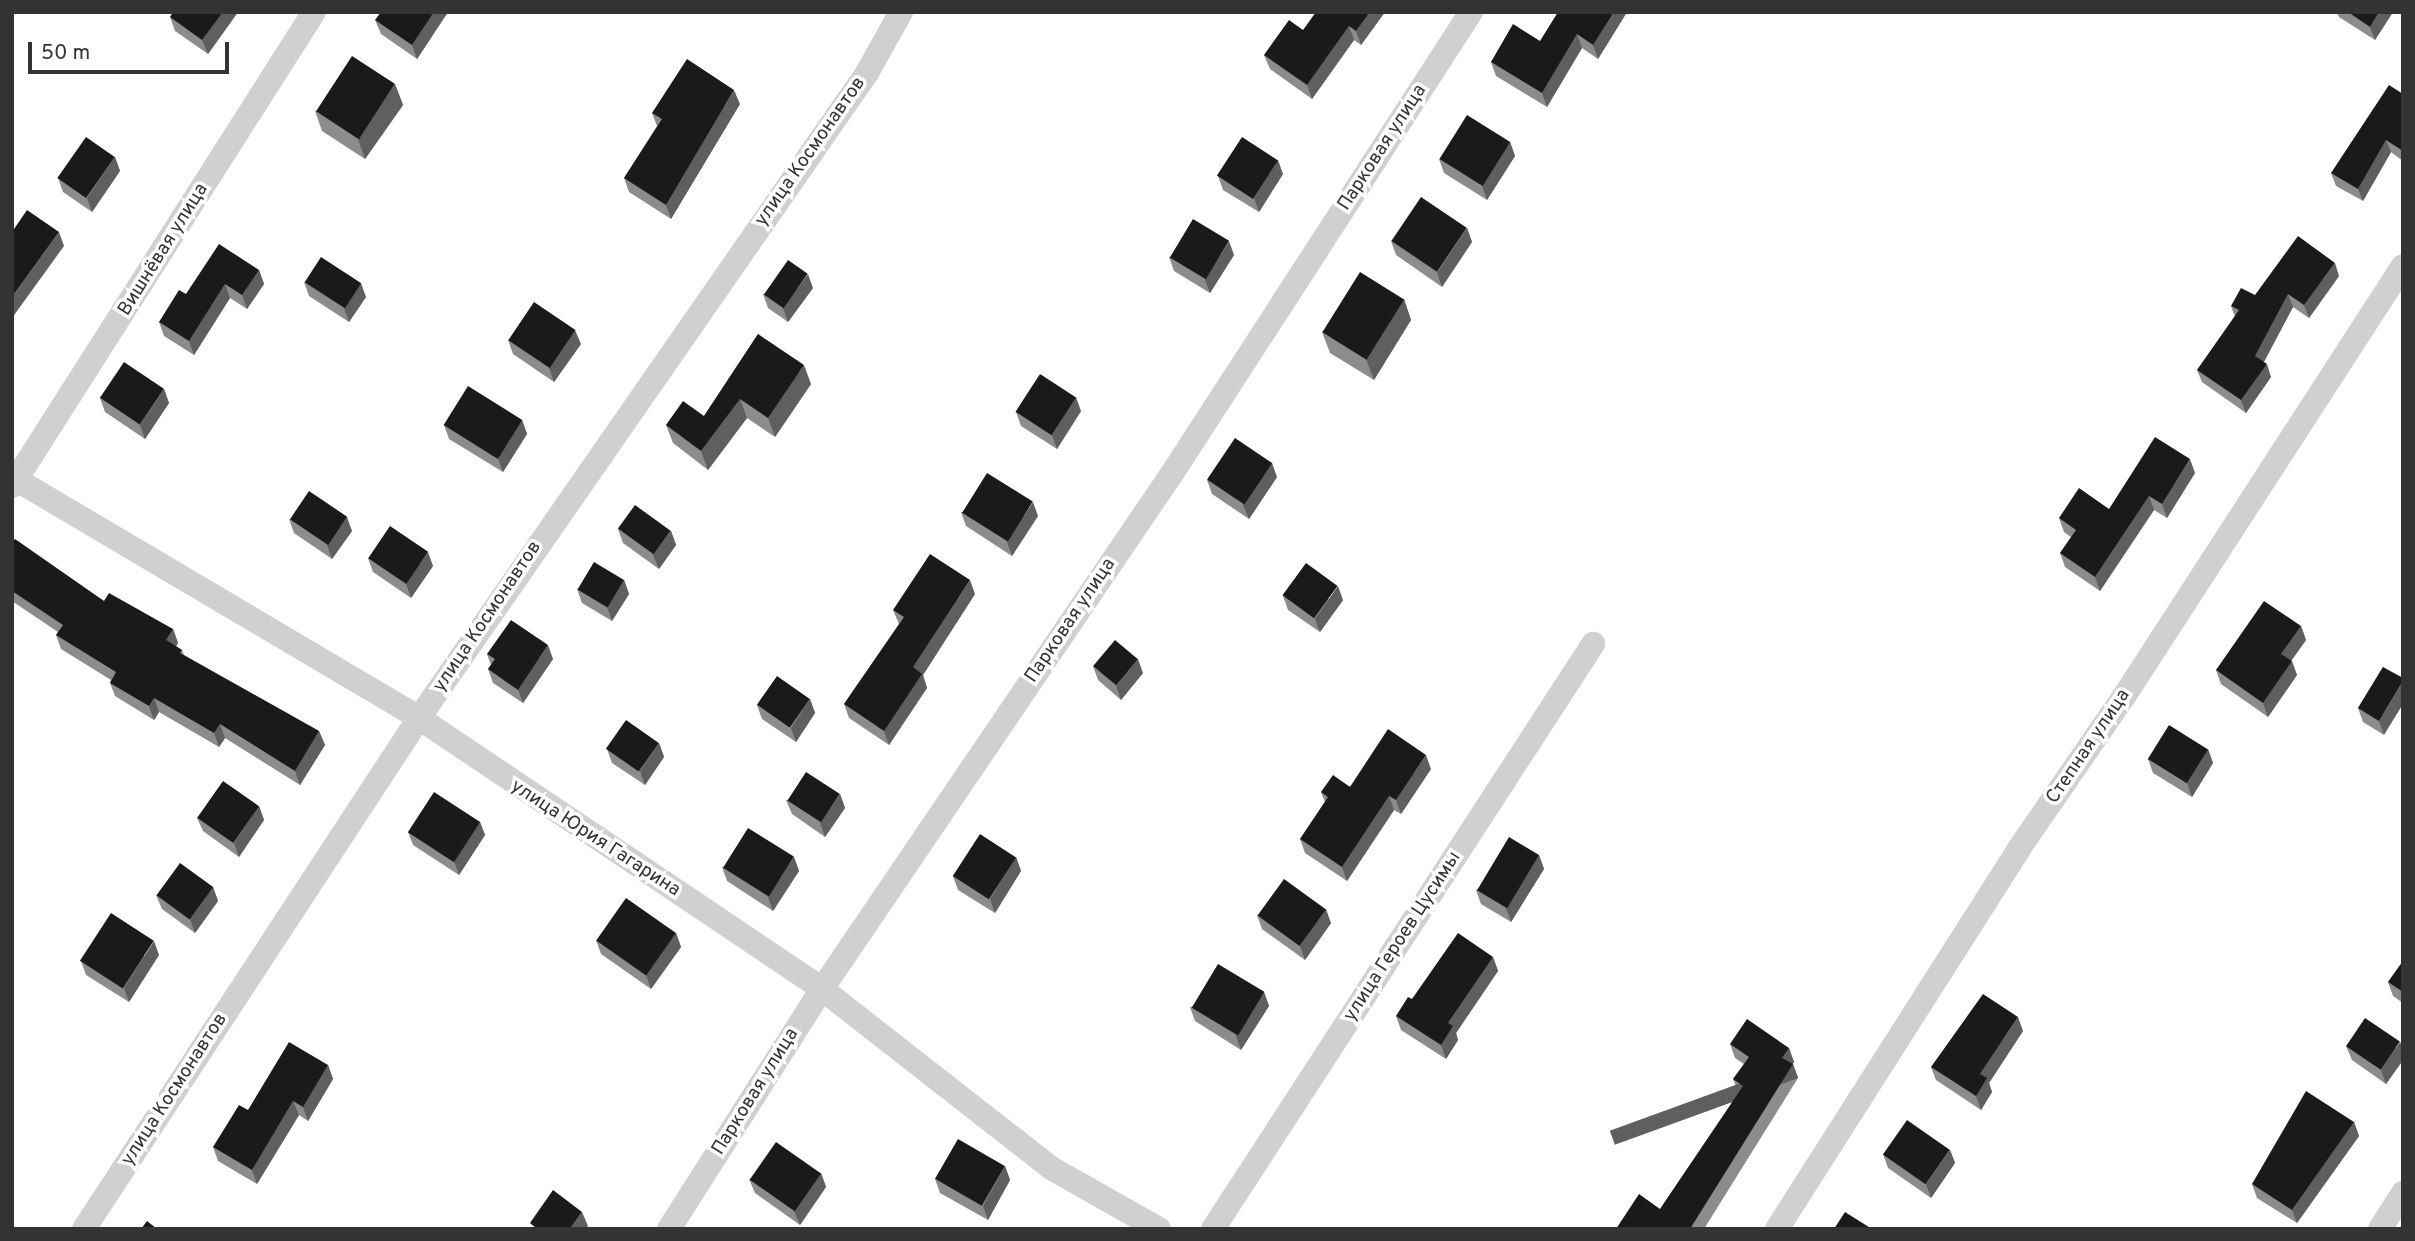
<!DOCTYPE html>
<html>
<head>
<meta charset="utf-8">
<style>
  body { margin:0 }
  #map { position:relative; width:2415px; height:1241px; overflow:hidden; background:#fff; font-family:Overpass,sans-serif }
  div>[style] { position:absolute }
  .minor>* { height:24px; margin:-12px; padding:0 12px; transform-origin:12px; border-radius:12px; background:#d0d0d0 }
  .wall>* { inset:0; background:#8c8c8c }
  .shaded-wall>* { inset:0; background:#5f5f5f; transform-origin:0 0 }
  .building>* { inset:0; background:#1a1a1a; transform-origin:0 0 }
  span { translate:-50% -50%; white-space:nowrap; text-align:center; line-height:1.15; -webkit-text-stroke:7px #fff; paint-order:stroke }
  .street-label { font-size:19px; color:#333 }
  .frame { position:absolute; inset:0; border:14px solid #333; pointer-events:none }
  .scale { position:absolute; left:28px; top:42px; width:201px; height:32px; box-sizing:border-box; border:4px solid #333; border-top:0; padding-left:9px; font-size:21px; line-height:24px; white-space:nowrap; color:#333; -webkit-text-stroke:5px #fff; paint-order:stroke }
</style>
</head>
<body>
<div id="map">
  <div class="minor">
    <div style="left:12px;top:477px;width:473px;rotate:30.6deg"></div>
    <div style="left:419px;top:718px;width:486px;rotate:33.9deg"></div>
    <div style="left:822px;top:989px;width:291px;rotate:38deg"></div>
    <div style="left:1051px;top:1168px;width:124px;rotate:29.5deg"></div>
    <div style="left:12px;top:486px;width:562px;rotate:-57.5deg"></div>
    <div style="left:84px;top:1229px;width:611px;rotate:-56.75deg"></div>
    <div style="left:419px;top:718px;width:785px;rotate:-55.22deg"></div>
    <div style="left:867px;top:73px;width:70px;rotate:-60.9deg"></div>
    <div style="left:669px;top:1229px;width:285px;rotate:-57.5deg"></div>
    <div style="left:822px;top:989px;width:628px;rotate:-55.83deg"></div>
    <div style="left:1175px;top:469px;width:544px;rotate:-57.07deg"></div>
    <div style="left:1213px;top:1229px;width:698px;rotate:-56.99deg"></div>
    <div style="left:1777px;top:1229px;width:449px;rotate:-57.5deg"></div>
    <div style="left:2018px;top:850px;width:188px;rotate:-55.4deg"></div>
    <div style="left:2125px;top:695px;width:511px;rotate:-57.06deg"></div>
    <div style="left:2380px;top:1229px;width:43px;rotate:-57.4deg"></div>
  </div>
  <div class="wall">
    <div style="clip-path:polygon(238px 12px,208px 54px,175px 31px,170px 17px)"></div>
    <div style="clip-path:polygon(448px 12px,417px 59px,381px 34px,375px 20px)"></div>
    <div style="clip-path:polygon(1385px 12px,1361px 45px,1354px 40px,1312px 99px,1270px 69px,1264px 55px,1303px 30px)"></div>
    <div style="clip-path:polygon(1627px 12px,1598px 59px,1582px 48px,1547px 107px,1496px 76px,1491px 62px,1540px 41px)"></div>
    <div style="clip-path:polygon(2337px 12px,2393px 12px,2375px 40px,2339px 17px)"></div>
    <div style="clip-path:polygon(395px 84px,403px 105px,365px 159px,322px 131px,315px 111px)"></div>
    <div style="clip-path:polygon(2403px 94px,2403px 161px,2391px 152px,2363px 201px,2336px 186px,2331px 173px)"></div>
    <div style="clip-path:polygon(740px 104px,671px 219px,629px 192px,624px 178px,657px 126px,652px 113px)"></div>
    <div style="clip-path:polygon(1510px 142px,1515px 156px,1487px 200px,1444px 173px,1439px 159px)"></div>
    <div style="clip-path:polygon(115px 157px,120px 171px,92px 212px,63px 192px,58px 178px)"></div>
    <div style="clip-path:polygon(1283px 174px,1259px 212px,1223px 190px,1218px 176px)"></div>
    <div style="clip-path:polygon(1467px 228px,1472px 242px,1442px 287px,1396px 255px,1391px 241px)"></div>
    <div style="clip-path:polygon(1234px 255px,1210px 293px,1174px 271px,1169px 257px)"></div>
    <div style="clip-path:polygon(259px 270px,264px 284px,247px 309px,230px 298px,194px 355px,164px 336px,159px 322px,186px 294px)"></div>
    <div style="clip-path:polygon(2339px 276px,2309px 318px,2293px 307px,2264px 362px,2271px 377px,2246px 413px,2202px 382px,2197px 370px,2235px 317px,2231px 306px,2255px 295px)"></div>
    <div style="clip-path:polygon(304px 282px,366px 297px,349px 322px,309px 296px)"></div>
    <div style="clip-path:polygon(813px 288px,788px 322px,768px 308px,763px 294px)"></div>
    <div style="clip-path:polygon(1404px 299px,1411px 320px,1374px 380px,1330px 353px,1322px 332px)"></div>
    <div style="clip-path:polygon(758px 334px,811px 384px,775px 437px,747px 418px,708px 470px,673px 443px,666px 425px,704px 416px)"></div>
    <div style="clip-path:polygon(508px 340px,581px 344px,554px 382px,513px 354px)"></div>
    <div style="clip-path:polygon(164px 389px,169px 403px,145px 439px,105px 412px,100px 398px)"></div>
    <div style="clip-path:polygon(1081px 411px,1057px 449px,1021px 426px,1016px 412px)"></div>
    <div style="clip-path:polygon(522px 420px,527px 434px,503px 472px,449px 439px,444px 425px)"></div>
    <div style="clip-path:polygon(2195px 473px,2167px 518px,2154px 510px,2100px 591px,2065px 567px,2060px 553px,2071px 537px,2064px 532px,2059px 518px,2109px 509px)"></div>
    <div style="clip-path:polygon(1277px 477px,1249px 519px,1212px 494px,1207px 480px)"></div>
    <div style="clip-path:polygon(961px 512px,1038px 516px,1012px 556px,966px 526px)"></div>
    <div style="clip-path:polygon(289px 519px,352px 531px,332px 559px,294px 533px)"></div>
    <div style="clip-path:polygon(618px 529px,671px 531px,676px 545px,659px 569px,623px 543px)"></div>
    <div style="clip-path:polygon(12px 543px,104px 601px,173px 629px,178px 643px,176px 646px,182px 650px,184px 655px,319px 731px,325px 745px,300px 785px,225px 738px,219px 747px,159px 712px,154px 720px,115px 696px,110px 683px,111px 680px,61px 649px,56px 635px,58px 632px,12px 601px)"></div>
    <div style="clip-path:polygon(368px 558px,433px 566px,411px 598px,373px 572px)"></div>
    <div style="clip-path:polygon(624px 580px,629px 594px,612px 621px,582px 603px,577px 589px)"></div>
    <div style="clip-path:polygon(975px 594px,923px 675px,927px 688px,889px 745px,849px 718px,844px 704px,899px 624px,893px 610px)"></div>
    <div style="clip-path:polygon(1283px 596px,1343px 600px,1320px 632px,1288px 610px)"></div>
    <div style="clip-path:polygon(2301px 626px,2306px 640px,2291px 661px,2297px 675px,2268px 717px,2221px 684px,2216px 670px)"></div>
    <div style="clip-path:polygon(487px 654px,553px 659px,523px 703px,493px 683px,488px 669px,491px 665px)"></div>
    <div style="clip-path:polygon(1093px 666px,1143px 673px,1121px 700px,1098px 680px)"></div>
    <div style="clip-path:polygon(2383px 667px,2384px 735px,2363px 722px,2358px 708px)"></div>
    <div style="clip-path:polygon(810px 699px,815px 713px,796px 742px,762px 719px,757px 705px)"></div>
    <div style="clip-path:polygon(659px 743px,664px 757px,645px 785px,612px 763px,607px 749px)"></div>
    <div style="clip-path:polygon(2208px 749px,2213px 763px,2192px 797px,2153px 773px,2148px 759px)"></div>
    <div style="clip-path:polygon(1431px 769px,1401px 814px,1394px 810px,1347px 881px,1305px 853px,1300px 839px,1325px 802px,1321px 792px)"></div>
    <div style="clip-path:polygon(840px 794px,845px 808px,825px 837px,792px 814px,786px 800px)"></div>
    <div style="clip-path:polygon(259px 806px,264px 820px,239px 857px,203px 831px,197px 818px)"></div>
    <div style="clip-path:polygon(480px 822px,485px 835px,459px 875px,413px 845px,408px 832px)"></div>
    <div style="clip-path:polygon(1539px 855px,1544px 869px,1511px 922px,1481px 904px,1476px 890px)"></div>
    <div style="clip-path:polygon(794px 857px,799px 871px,773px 911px,727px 881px,722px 867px)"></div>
    <div style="clip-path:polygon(1016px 857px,1021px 871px,995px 913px,958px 890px,953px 876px)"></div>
    <div style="clip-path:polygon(213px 887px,218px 901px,195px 933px,162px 909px,156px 895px)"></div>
    <div style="clip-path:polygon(1257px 915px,1331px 923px,1305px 960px,1262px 929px)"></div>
    <div style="clip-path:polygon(676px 933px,681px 947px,651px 989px,601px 954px,596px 940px)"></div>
    <div style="clip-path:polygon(159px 955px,129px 1002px,86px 975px,81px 961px)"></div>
    <div style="clip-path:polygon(1493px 957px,1498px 971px,1456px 1033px,1458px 1040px,1446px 1059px,1401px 1030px,1396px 1016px,1412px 999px)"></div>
    <div style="clip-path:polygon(2403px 961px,2403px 1003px,2393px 996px,2388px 982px)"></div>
    <div style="clip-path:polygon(1264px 992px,1269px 1006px,1241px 1050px,1195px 1021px,1190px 1007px)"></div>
    <div style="clip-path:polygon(2023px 1031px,1989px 1083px,1992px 1092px,1981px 1110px,1936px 1080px,1931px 1067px)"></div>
    <div style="clip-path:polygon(1730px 1044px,1789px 1048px,1794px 1062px,1793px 1064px,1798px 1078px,1704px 1229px,1616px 1229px,1660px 1209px,1739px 1093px,1733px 1079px,1744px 1064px,1735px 1058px)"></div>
    <div style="clip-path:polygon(2346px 1046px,2403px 1048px,2403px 1060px,2386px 1084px,2352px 1060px)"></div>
    <div style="clip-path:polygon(328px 1065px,333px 1079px,308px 1121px,299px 1115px,257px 1184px,218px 1161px,213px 1147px,248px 1110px)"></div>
    <div style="clip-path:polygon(2354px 1122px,2359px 1136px,2297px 1223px,2257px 1198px,2252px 1184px)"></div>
    <div style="clip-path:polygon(1950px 1150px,1955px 1163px,1931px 1198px,1888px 1168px,1883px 1154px)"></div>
    <div style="clip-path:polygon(1005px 1166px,1010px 1180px,988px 1220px,940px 1193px,935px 1179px)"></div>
    <div style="clip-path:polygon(821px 1173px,826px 1187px,800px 1225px,755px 1193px,749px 1179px)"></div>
  </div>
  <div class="shaded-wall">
    <div style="clip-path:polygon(223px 12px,238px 12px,208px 54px,202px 40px)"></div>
    <div style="clip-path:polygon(434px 12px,448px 12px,417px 59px,412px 45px)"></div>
    <div style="clip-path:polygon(1370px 12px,1385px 12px,1361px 45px,1356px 31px)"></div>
    <div style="clip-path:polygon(1614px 12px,1627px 12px,1598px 59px,1593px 45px)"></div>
    <div style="clip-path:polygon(2379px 12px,2393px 12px,2375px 40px,2370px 27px)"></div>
    <div style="clip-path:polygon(1349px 26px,1354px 40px,1312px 99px,1307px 85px)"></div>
    <div style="clip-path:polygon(1577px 34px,1582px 48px,1547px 107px,1542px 93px)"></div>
    <div style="clip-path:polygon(395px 84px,403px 105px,365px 159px,358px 139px)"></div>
    <div style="clip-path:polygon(734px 90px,740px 104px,671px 219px,666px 205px)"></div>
    <div style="clip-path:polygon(2386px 140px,2391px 152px,2363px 201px,2358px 189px)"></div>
    <div style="clip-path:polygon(1510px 142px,1515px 156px,1487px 200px,1482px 186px)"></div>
    <div style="clip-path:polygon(115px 157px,120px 171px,92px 212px,87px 198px)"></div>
    <div style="clip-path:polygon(1278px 160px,1283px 174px,1259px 212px,1254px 198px)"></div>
    <div style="clip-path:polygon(1467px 228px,1472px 242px,1442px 287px,1437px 273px)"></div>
    <div style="clip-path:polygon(59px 232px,64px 246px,12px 318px,12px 297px)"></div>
    <div style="clip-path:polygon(1229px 241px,1234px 255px,1210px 293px,1205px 280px)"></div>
    <div style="clip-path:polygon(2335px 263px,2339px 276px,2309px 318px,2304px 305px)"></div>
    <div style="clip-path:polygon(259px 270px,264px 284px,247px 309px,242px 295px)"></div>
    <div style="clip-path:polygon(808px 274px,813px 288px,788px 322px,783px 308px)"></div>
    <div style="clip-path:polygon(361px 283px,366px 297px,349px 322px,344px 308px)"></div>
    <div style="clip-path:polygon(225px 284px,230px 298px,194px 355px,189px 341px)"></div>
    <div style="clip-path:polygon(2288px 294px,2293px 307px,2260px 369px,2255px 356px)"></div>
    <div style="clip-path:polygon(1404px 299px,1411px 320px,1374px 380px,1366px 359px)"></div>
    <div style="clip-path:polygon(575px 330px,581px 344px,554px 382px,549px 368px)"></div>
    <div style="clip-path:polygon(2267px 364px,2271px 377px,2246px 413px,2241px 400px)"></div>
    <div style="clip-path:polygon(804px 365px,811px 384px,775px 437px,768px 418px)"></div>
    <div style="clip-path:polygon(164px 389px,169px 403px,145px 439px,140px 425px)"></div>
    <div style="clip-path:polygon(1076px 397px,1081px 411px,1057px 449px,1052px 435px)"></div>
    <div style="clip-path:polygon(740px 399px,747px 418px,708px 470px,701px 451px)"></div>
    <div style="clip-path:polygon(522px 420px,527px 434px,503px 472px,498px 458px)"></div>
    <div style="clip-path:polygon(2190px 459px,2195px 473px,2167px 518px,2162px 504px)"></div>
    <div style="clip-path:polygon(1272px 463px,1277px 477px,1249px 519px,1243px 505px)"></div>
    <div style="clip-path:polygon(2149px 496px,2154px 510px,2100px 591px,2095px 577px)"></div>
    <div style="clip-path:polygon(1033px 502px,1038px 516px,1012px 556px,1007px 542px)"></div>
    <div style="clip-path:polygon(347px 517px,352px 531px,332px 559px,327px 545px)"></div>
    <div style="clip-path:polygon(671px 531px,676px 545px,659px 569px,653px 555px)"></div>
    <div style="clip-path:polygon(428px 552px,433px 566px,411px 598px,406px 584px)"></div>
    <div style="clip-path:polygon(624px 580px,629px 594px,612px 621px,607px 607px)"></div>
    <div style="clip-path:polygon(970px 580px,975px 594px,923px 675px,927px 688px,889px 745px,884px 731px,913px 667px)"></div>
    <div style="clip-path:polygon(1338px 586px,1343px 600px,1320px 632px,1315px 619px)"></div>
    <div style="clip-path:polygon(2301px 626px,2306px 640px,2286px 668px,2281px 654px)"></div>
    <div style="clip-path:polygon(173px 629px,178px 643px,171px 654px,166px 640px)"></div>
    <div style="clip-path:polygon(548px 645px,553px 659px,523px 703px,518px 690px)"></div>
    <div style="clip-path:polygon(1138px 659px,1143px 673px,1121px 700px,1116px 686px)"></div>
    <div style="clip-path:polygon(2292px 661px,2297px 675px,2268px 717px,2263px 703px)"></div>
    <div style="clip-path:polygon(2403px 681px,2403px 704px,2384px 735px,2379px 721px)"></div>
    <div style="clip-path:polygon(154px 698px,159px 712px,154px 720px,149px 706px)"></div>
    <div style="clip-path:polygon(810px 699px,815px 713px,796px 742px,791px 728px)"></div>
    <div style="clip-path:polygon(220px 724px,225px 738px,219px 747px,214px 733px)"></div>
    <div style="clip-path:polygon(319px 731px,325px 745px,300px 785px,295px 771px)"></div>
    <div style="clip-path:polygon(659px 743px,664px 757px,645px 785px,640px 771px)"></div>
    <div style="clip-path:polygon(2208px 749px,2213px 763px,2192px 797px,2187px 783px)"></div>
    <div style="clip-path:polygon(1426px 755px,1431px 769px,1401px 814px,1396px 800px)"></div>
    <div style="clip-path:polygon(840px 794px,845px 808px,825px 837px,820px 823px)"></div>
    <div style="clip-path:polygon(1389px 796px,1394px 810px,1347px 881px,1342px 867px)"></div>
    <div style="clip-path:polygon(259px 806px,264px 820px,239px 857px,234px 843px)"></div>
    <div style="clip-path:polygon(480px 822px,485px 835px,459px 875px,454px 861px)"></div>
    <div style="clip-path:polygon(1539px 855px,1544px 869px,1511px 922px,1506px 908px)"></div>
    <div style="clip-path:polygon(794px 857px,799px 871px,773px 911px,768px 897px)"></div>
    <div style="clip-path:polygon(1016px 857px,1021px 871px,995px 913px,990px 899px)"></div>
    <div style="clip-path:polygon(213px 887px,218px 901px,195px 933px,190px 919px)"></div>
    <div style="clip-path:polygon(1326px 909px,1331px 923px,1305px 960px,1300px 946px)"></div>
    <div style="clip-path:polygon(676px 933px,681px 947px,651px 989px,646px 975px)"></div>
    <div style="clip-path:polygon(154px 941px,159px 955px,129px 1002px,124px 988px)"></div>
    <div style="clip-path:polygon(1493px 957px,1498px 971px,1456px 1033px,1458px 1040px,1446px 1059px,1441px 1045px,1448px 1023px)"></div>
    <div style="clip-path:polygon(1264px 992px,1269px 1006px,1241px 1050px,1236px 1036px)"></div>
    <div style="clip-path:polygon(2018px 1017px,2023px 1031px,1989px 1083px,1992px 1092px,1981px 1110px,1976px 1096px,1980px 1074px)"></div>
    <div style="clip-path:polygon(2400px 1042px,2403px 1048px,2403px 1060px,2386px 1084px,2381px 1070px)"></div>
    <div style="clip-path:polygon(1789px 1048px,1794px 1062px,1788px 1072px,1782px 1058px)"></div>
    <div style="left:1793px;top:1064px;width:15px;height:195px;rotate:70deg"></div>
    <div style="clip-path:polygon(328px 1065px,333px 1079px,308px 1121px,303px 1107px)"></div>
    <div style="clip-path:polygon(293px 1101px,299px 1115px,257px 1184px,252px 1170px)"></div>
    <div style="clip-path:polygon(2354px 1122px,2359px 1136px,2297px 1223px,2292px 1210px)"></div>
    <div style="clip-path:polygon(1950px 1150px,1955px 1163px,1931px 1198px,1926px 1184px)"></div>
    <div style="clip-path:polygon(1005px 1166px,1010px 1180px,988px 1220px,983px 1206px)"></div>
    <div style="clip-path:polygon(821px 1173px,826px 1187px,800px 1225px,794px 1211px)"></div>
    <div style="clip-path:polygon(582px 1212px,588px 1226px,585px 1229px,570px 1229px)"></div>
  </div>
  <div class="building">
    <div style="clip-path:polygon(173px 12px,223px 12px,202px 40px,170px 17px)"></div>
    <div style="clip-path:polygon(381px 12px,434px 12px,412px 45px,375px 20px)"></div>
    <div style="clip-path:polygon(1316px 12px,1370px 12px,1356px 31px,1349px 26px,1307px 85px,1264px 55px,1289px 20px,1303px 30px)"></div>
    <div style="clip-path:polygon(1558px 12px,1614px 12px,1593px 45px,1577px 34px,1542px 93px,1491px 62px,1513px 24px,1540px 41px)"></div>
    <div style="clip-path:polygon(2348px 12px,2379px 12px,2370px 27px)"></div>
    <div style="left:352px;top:56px;width:51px;height:66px;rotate:33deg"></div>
    <div style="clip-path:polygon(687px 59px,734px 90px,666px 205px,624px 178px,662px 119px,652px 113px)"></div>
    <div style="clip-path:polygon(2389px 85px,2403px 94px,2403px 151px,2386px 140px,2358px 189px,2331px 173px)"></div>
    <div style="left:1467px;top:115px;width:51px;height:52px;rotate:32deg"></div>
    <div style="left:86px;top:137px;width:35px;height:50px;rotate:35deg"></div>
    <div style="left:1242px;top:137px;width:43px;height:46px;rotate:33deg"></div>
    <div style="left:1421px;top:197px;width:55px;height:53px;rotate:34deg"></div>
    <div style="clip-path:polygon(27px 210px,59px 232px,12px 297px,12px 232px)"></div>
    <div style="left:1193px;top:219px;width:42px;height:45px;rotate:31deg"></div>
    <div style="clip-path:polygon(2298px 236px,2335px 263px,2304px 305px,2288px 294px,2255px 356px,2267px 364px,2241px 400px,2197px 370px,2239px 310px,2231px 306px,2241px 288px,2255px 295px)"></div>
    <div style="clip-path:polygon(219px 244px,259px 270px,242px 295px,225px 284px,189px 341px,159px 322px,179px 290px,186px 294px)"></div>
    <div style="left:321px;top:257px;width:48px;height:30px;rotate:33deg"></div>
    <div style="left:788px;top:260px;width:24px;height:42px;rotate:35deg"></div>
    <div style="left:1360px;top:272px;width:52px;height:71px;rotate:32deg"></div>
    <div style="left:534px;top:302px;width:50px;height:46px;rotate:34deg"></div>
    <div style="clip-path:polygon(758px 334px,804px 365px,768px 418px,740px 399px,701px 451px,666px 425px,683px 401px,704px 416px)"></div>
    <div style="left:124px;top:362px;width:48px;height:43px;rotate:34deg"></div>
    <div style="left:1040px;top:374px;width:43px;height:45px;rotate:33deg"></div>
    <div style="left:468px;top:386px;width:64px;height:46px;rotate:32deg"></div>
    <div style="clip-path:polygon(2155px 437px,2190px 459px,2162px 504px,2149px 496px,2095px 577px,2060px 553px,2076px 530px,2059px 518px,2079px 488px,2109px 509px)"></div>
    <div style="left:1235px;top:438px;width:45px;height:50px;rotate:34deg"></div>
    <div style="left:987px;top:473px;width:54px;height:47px;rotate:32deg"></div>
    <div style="left:309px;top:491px;width:46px;height:34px;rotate:34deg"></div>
    <div style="left:635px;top:505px;width:44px;height:29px;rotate:36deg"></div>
    <div style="left:390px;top:526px;width:46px;height:39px;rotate:34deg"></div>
    <div style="clip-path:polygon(15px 539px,104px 601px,109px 593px,173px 629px,166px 640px,182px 650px,180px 653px,319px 731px,295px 771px,220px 724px,214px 733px,154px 698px,149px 706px,110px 683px,116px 672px,56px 635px,63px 625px,12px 591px,12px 543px)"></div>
    <div style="clip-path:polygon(930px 554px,970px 580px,913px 667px,922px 674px,884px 731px,844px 704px,904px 617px,893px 610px)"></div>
    <div style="left:594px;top:562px;width:35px;height:32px;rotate:31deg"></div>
    <div style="left:1306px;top:563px;width:39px;height:40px;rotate:36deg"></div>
    <div style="clip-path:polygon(2264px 601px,2301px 626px,2281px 654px,2292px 661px,2263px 703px,2216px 670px)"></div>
    <div style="clip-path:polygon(511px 620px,548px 645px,518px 690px,488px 669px,495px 659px,487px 654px)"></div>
    <div style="left:1115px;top:640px;width:30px;height:34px;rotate:40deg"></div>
    <div style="clip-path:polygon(2383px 667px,2403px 678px,2403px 681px,2379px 721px,2358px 708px)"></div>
    <div style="left:777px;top:676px;width:40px;height:35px;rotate:35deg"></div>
    <div style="left:626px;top:720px;width:40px;height:35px;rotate:35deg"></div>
    <div style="left:2169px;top:725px;width:46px;height:40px;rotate:32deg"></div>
    <div style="clip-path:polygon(1388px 729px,1426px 755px,1396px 800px,1389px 796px,1342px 867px,1300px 839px,1328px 797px,1321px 792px,1333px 775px,1350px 787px)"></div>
    <div style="left:806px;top:772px;width:40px;height:34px;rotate:33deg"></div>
    <div style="left:223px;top:781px;width:44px;height:45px;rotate:35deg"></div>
    <div style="left:434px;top:792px;width:55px;height:48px;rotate:33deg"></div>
    <div style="left:748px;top:828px;width:54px;height:47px;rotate:32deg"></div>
    <div style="left:980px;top:834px;width:43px;height:50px;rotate:33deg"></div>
    <div style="left:1509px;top:837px;width:35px;height:62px;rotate:31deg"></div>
    <div style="left:180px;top:863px;width:41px;height:40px;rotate:36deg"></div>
    <div style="left:1284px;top:879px;width:52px;height:45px;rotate:36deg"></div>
    <div style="left:626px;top:898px;width:61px;height:52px;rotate:35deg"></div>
    <div style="left:111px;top:913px;width:51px;height:57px;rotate:33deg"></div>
    <div style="clip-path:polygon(1458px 933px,1493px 957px,1448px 1023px,1453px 1026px,1441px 1045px,1396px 1016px,1408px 997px,1412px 999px)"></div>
    <div style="clip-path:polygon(2403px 961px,2403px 992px,2388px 982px)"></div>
    <div style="left:1218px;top:964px;width:54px;height:51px;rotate:31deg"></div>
    <div style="clip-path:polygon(1983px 994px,2018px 1017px,1980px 1074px,1987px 1078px,1976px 1096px,1931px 1067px)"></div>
    <div style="left:2365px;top:1018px;width:42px;height:34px;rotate:34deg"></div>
    <div style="clip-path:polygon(1747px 1019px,1789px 1048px,1782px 1058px,1793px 1064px,1690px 1229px,1616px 1229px,1639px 1194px,1660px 1209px,1743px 1086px,1733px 1079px,1749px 1057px,1730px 1044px)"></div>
    <div style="clip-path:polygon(289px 1042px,328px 1065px,303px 1107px,293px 1101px,252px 1170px,213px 1147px,239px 1105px,248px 1110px)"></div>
    <div style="clip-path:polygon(2306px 1091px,2354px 1122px,2292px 1210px,2252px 1184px)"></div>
    <div style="left:1907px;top:1120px;width:52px;height:42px;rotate:35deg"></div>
    <div style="left:958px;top:1139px;width:54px;height:46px;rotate:30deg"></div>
    <div style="left:776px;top:1142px;width:55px;height:46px;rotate:35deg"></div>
    <div style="clip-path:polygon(553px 1190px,582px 1212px,570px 1229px,537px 1229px,530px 1223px)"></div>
    <div style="clip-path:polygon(1845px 1212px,1872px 1229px,1834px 1229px)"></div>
    <div style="clip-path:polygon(147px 1221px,157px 1229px,141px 1229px)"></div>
  </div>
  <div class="street-label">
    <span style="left:1383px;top:148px;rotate:-57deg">Парковая улица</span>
    <span style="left:811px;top:152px;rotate:-55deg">улица Космонавтов</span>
    <span style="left:164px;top:250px;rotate:-58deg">Вишнёвая улица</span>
    <span style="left:488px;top:617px;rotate:-56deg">улица Космонавтов</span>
    <span style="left:1071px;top:621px;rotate:-56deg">Парковая улица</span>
    <span style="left:2089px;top:747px;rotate:-56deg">Степная улица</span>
    <span style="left:595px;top:839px;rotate:33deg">улица Юрия Гагарина</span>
    <span style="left:1403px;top:937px;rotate:-57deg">улица Героев Цусимы</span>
    <span style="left:175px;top:1090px;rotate:-57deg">улица Космонавтов</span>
    <span style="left:756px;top:1092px;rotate:-58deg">Парковая улица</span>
  </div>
  <div class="frame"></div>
  <div class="scale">50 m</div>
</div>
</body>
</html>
